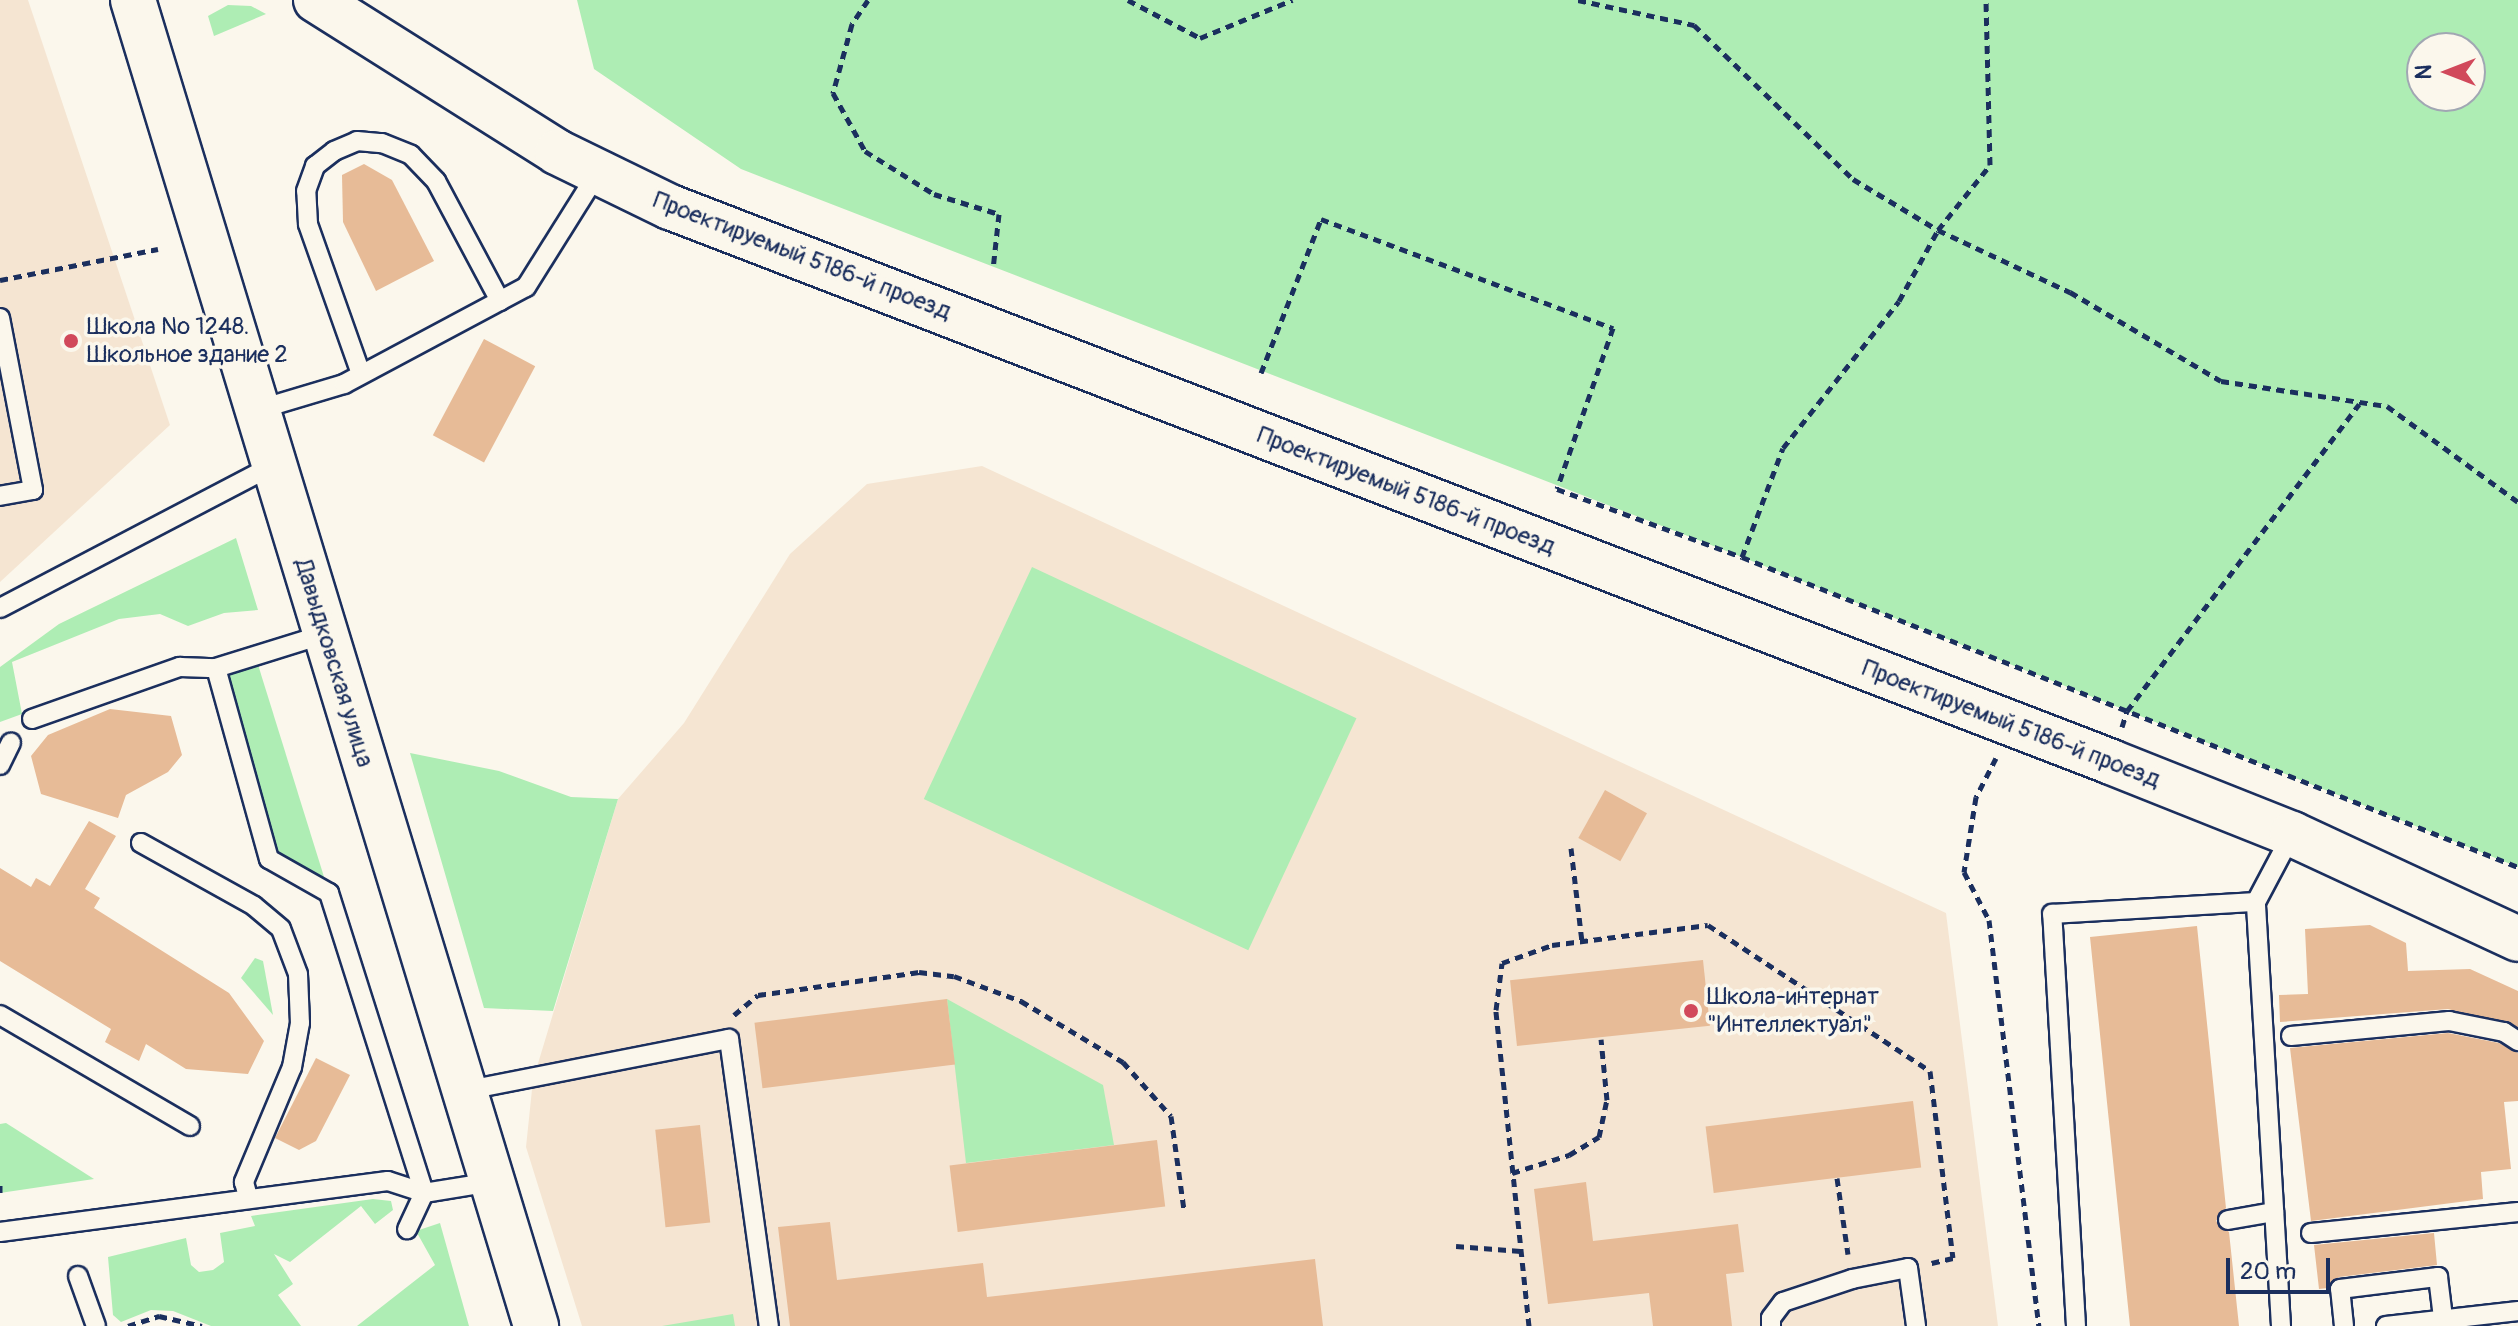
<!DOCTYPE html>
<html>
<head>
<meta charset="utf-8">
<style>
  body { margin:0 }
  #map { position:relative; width:2518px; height:1326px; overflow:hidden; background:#fbf7ec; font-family:Pangolin,sans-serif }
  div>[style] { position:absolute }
  .built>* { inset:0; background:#f5e5d2 }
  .green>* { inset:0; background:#aeedb4; transform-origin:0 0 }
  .building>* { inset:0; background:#e7bb97; transform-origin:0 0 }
  .path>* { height:5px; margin-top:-2.5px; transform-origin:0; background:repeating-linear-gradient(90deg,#1b2f5e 0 8px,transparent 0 14px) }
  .roads { filter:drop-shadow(2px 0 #1b2f5e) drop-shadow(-2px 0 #1b2f5e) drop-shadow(0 2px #1b2f5e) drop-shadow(0 -2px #1b2f5e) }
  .lane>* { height:18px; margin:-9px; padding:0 9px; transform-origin:9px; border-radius:9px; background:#fbf7ec }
  .secondary>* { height:44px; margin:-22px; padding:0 22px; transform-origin:22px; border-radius:22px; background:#fbf7ec }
  .dots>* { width:22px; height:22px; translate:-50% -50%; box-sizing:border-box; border:4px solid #fbf7ec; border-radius:50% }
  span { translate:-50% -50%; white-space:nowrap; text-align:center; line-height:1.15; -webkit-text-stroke:7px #fbf7ec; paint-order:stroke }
  .street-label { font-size:24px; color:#1b2f5e }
  .poi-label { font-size:24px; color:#1b2f5e }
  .left { translate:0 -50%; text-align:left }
  .north { position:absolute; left:2406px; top:32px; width:80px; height:80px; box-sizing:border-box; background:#fbf7ec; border:2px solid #a1a7b3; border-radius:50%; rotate:270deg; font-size:22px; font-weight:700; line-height:32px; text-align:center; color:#1b2f5e }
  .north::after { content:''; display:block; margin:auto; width:28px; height:36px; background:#d1495b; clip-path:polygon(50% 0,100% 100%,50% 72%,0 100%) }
  .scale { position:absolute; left:2226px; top:1258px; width:104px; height:36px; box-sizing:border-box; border:4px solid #1b2f5e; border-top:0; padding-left:10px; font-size:24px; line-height:28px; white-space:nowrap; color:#1b2f5e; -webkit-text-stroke:6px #fbf7ec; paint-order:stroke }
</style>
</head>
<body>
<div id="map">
  <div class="built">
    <div style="clip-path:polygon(0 0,28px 0,170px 425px,0 582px)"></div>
    <div style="clip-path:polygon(982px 466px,1946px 913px,1998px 1326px,582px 1326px,526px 1147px,533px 1080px,618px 799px,684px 723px,790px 554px,867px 484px)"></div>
  </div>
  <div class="green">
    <div style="clip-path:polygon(evenodd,577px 0,2518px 0,2518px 867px,1742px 557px,741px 169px,594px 69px,577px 0,2470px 48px,2470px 96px,2422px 96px,2422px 48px,2470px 48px)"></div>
    <div style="clip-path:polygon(228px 5px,251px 6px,266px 14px,214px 36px,208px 16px)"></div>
    <div style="clip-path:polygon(236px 538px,258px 610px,224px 613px,188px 626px,160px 614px,119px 619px,12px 662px,22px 714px,0 722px,0 667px,59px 624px)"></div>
    <div style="left:1032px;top:567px;width:358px;height:256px;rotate:25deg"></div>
    <div style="clip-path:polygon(255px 655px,329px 893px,269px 859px,216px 668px)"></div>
    <div style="clip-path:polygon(410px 753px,499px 771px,571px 797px,618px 799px,553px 1011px,484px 1008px)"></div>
    <div style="clip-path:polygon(255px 958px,263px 961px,273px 1015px,241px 978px)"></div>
    <div style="clip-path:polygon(947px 999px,1103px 1085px,1114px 1145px,966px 1163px)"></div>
    <div style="clip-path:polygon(6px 1123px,94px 1179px,0 1193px,0 1124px)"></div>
    <div style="clip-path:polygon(373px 1199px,391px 1201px,393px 1210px,375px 1224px,361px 1206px,290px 1262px,274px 1254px,293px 1284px,278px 1295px,301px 1326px,211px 1326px,173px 1311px,151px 1310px,121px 1322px,113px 1315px,108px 1257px,186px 1238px,191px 1265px,199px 1272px,213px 1270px,224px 1262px,220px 1233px,255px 1226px,251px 1216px)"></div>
    <div style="clip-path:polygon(440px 1223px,469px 1326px,357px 1326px,435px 1265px,416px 1231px)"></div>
    <div style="clip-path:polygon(733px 1314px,735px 1326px,662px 1326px)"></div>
  </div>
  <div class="building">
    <div style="clip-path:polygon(364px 164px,392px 180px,434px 261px,376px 291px,343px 222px,342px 175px)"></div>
    <div style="left:484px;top:339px;width:58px;height:109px;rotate:28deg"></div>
    <div style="clip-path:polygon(110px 709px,171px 716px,182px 755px,168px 772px,126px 795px,118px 818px,41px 794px,31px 756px,48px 735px)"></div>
    <div style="left:1605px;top:790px;width:48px;height:55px;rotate:29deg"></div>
    <div style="clip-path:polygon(89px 821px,116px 836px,85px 889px,100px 898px,94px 908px,229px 993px,264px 1041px,248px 1074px,186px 1069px,146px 1044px,139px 1061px,105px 1042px,111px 1029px,0 961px,0 868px,31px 887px,36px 878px,50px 886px)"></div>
    <div style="clip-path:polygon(2370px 925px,2406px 943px,2408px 971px,2470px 969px,2518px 991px,2518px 1027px,2448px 1009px,2280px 1022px,2279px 995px,2308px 994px,2305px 929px)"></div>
    <div style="clip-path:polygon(2197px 926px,2226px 1208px,2216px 1221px,2229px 1232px,2239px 1326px,2130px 1326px,2090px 937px)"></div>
    <div style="left:1703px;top:960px;width:66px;height:194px;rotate:84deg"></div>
    <div style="left:947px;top:999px;width:66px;height:194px;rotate:83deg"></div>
    <div style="clip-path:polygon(2448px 1033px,2499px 1043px,2518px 1053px,2518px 1101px,2504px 1102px,2511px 1169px,2481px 1172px,2483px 1199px,2311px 1221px,2290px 1048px)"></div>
    <div style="clip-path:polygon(316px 1058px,350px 1075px,316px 1141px,299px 1150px,275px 1138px)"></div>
    <div style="left:1913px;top:1101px;width:67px;height:209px;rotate:83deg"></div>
    <div style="left:700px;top:1125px;width:98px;height:45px;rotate:84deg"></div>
    <div style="left:1157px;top:1140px;width:67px;height:209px;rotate:83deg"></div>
    <div style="clip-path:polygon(1586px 1182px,1593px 1241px,1738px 1224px,1744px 1272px,1726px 1274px,1732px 1326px,1653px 1326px,1649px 1293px,1548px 1304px,1534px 1189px)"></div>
    <div style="clip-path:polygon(830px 1222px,837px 1280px,983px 1263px,987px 1297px,1315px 1259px,1323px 1326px,790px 1326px,778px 1227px)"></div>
    <div style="clip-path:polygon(2434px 1233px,2437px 1265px,2339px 1277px,2328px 1288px,2319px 1289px,2314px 1245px)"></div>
  </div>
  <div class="path">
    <div style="left:868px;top:0;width:29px;rotate:124deg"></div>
    <div style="left:852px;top:24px;width:72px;rotate:105.4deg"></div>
    <div style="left:833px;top:93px;width:66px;rotate:61.1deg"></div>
    <div style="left:865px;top:151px;width:81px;rotate:31.9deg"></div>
    <div style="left:934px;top:194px;width:68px;rotate:17.1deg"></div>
    <div style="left:999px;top:214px;width:55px;rotate:96.2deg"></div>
    <div style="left:1128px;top:0;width:81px;rotate:27.8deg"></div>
    <div style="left:1200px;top:38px;width:100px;rotate:-22.4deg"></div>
    <div style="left:1578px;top:0;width:119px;rotate:12.2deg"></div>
    <div style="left:1694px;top:25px;width:221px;rotate:44.1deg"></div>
    <div style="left:1853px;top:179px;width:99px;rotate:31deg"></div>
    <div style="left:1938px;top:230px;width:146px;rotate:25.2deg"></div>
    <div style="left:2070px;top:292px;width:175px;rotate:30.5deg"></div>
    <div style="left:2221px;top:381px;width:168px;rotate:8.6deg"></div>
    <div style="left:2387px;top:406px;width:162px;rotate:36.2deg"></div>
    <div style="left:0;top:280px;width:161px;rotate:-11.1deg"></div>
    <div style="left:1261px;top:373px;width:165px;rotate:-68.7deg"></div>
    <div style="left:1321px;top:219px;width:312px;rotate:20.5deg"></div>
    <div style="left:1613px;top:328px;width:170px;rotate:109.2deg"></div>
    <div style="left:1557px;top:489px;width:197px;rotate:20.2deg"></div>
    <div style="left:1742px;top:557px;width:836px;rotate:21.78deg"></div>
    <div style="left:1742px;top:557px;width:116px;rotate:-69.4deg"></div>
    <div style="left:1783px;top:448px;width:187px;rotate:-51.7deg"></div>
    <div style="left:1899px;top:301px;width:81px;rotate:-61.2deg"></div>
    <div style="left:1938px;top:230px;width:83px;rotate:-51.3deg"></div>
    <div style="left:1990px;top:165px;width:165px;rotate:-91.4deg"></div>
    <div style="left:2122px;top:727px;width:17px;rotate:-73deg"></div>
    <div style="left:2127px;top:711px;width:385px;rotate:-52.9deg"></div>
    <div style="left:1996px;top:758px;width:44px;rotate:117.1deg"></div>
    <div style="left:1976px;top:797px;width:76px;rotate:99.1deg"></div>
    <div style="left:1964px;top:872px;width:54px;rotate:62.5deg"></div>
    <div style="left:1989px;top:920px;width:409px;rotate:83deg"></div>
    <div style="left:1571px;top:848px;width:94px;rotate:83.3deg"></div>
    <div style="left:734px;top:1015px;width:31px;rotate:-40deg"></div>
    <div style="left:758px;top:995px;width:163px;rotate:-8.1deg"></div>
    <div style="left:919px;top:972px;width:35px;rotate:7deg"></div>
    <div style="left:954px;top:976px;width:72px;rotate:20.5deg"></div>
    <div style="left:1021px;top:1001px;width:119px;rotate:30.9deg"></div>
    <div style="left:1123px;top:1062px;width:72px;rotate:48.4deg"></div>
    <div style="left:1171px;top:1116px;width:95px;rotate:82.1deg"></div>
    <div style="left:1512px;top:1173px;width:60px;rotate:-17.5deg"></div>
    <div style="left:1569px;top:1155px;width:35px;rotate:-31deg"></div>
    <div style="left:1599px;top:1137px;width:38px;rotate:-78deg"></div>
    <div style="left:1607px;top:1100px;width:61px;rotate:-95.6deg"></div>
    <div style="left:1837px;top:1178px;width:77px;rotate:81.8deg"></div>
    <div style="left:0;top:1185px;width:8px;rotate:90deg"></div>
    <div style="left:1456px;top:1246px;width:65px;rotate:4.4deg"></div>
    <div style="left:128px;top:1326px;width:33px;rotate:-18deg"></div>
    <div style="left:159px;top:1316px;width:44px;rotate:13.1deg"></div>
    <div style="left:1529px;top:1326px;width:318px;rotate:-96deg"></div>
    <div style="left:1496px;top:1010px;width:47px;rotate:-82.7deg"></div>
    <div style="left:1502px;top:963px;width:53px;rotate:-19.8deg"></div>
    <div style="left:1552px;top:945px;width:157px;rotate:-7.3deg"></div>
    <div style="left:1708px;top:925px;width:266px;rotate:33.3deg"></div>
    <div style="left:1930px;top:1071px;width:188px;rotate:83deg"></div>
    <div style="left:1953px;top:1258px;width:22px;rotate:167deg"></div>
  </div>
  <div class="roads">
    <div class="lane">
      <div style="left:0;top:318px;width:175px;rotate:79.1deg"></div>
      <div style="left:33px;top:490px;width:34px;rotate:170deg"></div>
      <div style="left:361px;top:374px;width:159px;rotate:-109.5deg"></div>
      <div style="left:308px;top:224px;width:33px;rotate:-93deg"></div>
      <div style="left:306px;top:191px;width:27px;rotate:-70deg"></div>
      <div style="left:315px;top:166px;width:24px;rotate:-38deg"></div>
      <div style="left:334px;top:151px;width:25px;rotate:-23deg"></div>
      <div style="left:357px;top:141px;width:25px;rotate:5deg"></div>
      <div style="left:382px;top:143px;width:31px;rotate:22deg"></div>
      <div style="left:411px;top:155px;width:36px;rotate:46deg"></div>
      <div style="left:436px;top:181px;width:136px;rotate:61.9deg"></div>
      <div style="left:257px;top:410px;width:91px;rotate:-16.6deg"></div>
      <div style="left:344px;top:384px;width:206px;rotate:-28.1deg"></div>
      <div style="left:526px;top:287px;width:136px;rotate:-57.9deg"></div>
      <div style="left:0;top:608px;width:309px;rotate:-27.6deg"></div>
      <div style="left:325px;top:634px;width:114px;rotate:162.7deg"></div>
      <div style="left:216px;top:668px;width:198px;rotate:74.5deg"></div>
      <div style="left:269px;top:859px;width:69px;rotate:29.5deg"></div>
      <div style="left:329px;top:893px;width:315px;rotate:72.4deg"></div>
      <div style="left:424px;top:1193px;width:40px;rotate:115deg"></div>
      <div style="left:32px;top:719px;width:157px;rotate:-19.4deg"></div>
      <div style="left:180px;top:667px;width:36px;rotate:2deg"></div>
      <div style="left:0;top:765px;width:25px;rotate:-64deg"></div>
      <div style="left:141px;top:843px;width:129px;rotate:29.1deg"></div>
      <div style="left:254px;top:906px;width:35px;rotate:40deg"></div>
      <div style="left:281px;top:929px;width:48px;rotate:69.3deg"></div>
      <div style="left:298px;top:974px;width:49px;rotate:87.7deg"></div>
      <div style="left:300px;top:1023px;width:45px;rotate:100.3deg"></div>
      <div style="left:292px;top:1067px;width:125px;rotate:112.7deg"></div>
      <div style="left:244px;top:1182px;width:16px;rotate:75deg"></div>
      <div style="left:0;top:1015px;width:220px;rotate:30.3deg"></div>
      <div style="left:2291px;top:1036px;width:159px;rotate:-5.4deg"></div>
      <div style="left:2449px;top:1021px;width:56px;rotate:11.3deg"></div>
      <div style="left:2504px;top:1032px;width:17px;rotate:33deg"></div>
      <div style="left:463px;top:1091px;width:271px;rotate:-11.1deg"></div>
      <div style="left:729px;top:1039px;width:290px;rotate:82.1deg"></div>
      <div style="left:2228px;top:1220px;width:47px;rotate:-9.9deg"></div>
      <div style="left:0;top:1232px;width:391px;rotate:-7.5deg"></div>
      <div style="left:388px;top:1181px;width:38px;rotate:18deg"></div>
      <div style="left:424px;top:1193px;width:68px;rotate:-9.3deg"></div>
      <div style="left:2311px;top:1233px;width:208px;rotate:-5.8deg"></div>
      <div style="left:78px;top:1276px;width:53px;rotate:70.2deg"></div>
      <div style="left:1771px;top:1326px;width:8px;rotate:-90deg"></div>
      <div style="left:1771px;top:1318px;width:20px;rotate:-53deg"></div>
      <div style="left:1783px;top:1302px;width:73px;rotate:-18.4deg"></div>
      <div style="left:1852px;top:1279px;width:57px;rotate:-11.1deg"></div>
      <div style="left:1908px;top:1268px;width:59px;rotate:82.1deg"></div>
      <div style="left:2076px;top:1326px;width:413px;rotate:-93.3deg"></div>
      <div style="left:2052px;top:914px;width:204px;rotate:-3.4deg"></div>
      <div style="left:2281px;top:1326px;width:425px;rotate:-93.4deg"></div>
      <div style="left:2256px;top:902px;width:77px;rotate:-62.1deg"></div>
      <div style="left:2344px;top:1326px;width:37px;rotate:-96deg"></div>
      <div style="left:2340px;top:1289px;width:99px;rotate:-7deg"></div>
      <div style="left:2438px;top:1277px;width:49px;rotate:83deg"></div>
      <div style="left:2386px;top:1326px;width:133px;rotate:-6.5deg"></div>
    </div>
    <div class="secondary">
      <div style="left:133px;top:0;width:1386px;rotate:73.09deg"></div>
      <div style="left:316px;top:0;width:285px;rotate:32.2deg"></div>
      <div style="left:557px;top:152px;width:126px;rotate:26deg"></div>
      <div style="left:670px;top:207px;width:1544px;rotate:21.06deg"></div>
      <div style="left:2111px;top:762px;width:195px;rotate:21.7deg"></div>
      <div style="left:2292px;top:834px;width:249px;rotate:24.9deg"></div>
    </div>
  </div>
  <div class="dots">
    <div style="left:71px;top:341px;background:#d1495b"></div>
    <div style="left:1691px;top:1011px;background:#d1495b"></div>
  </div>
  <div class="street-label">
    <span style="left:802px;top:256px;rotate:21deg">Проектируемый 5186-й проезд</span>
    <span style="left:1406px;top:491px;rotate:21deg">Проектируемый 5186-й проезд</span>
    <span style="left:334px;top:663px;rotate:73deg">Давыдковская улица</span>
    <span style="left:2011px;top:724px;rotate:21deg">Проектируемый 5186-й проезд</span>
  </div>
  <div class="poi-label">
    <span class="left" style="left:87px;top:341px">Школа № 1248.<br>Школьное здание 2</span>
    <span class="left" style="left:1707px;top:1011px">Школа-интернат<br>"Интеллектуал"</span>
  </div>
  <div class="north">N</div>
  <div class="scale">20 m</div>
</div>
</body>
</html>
